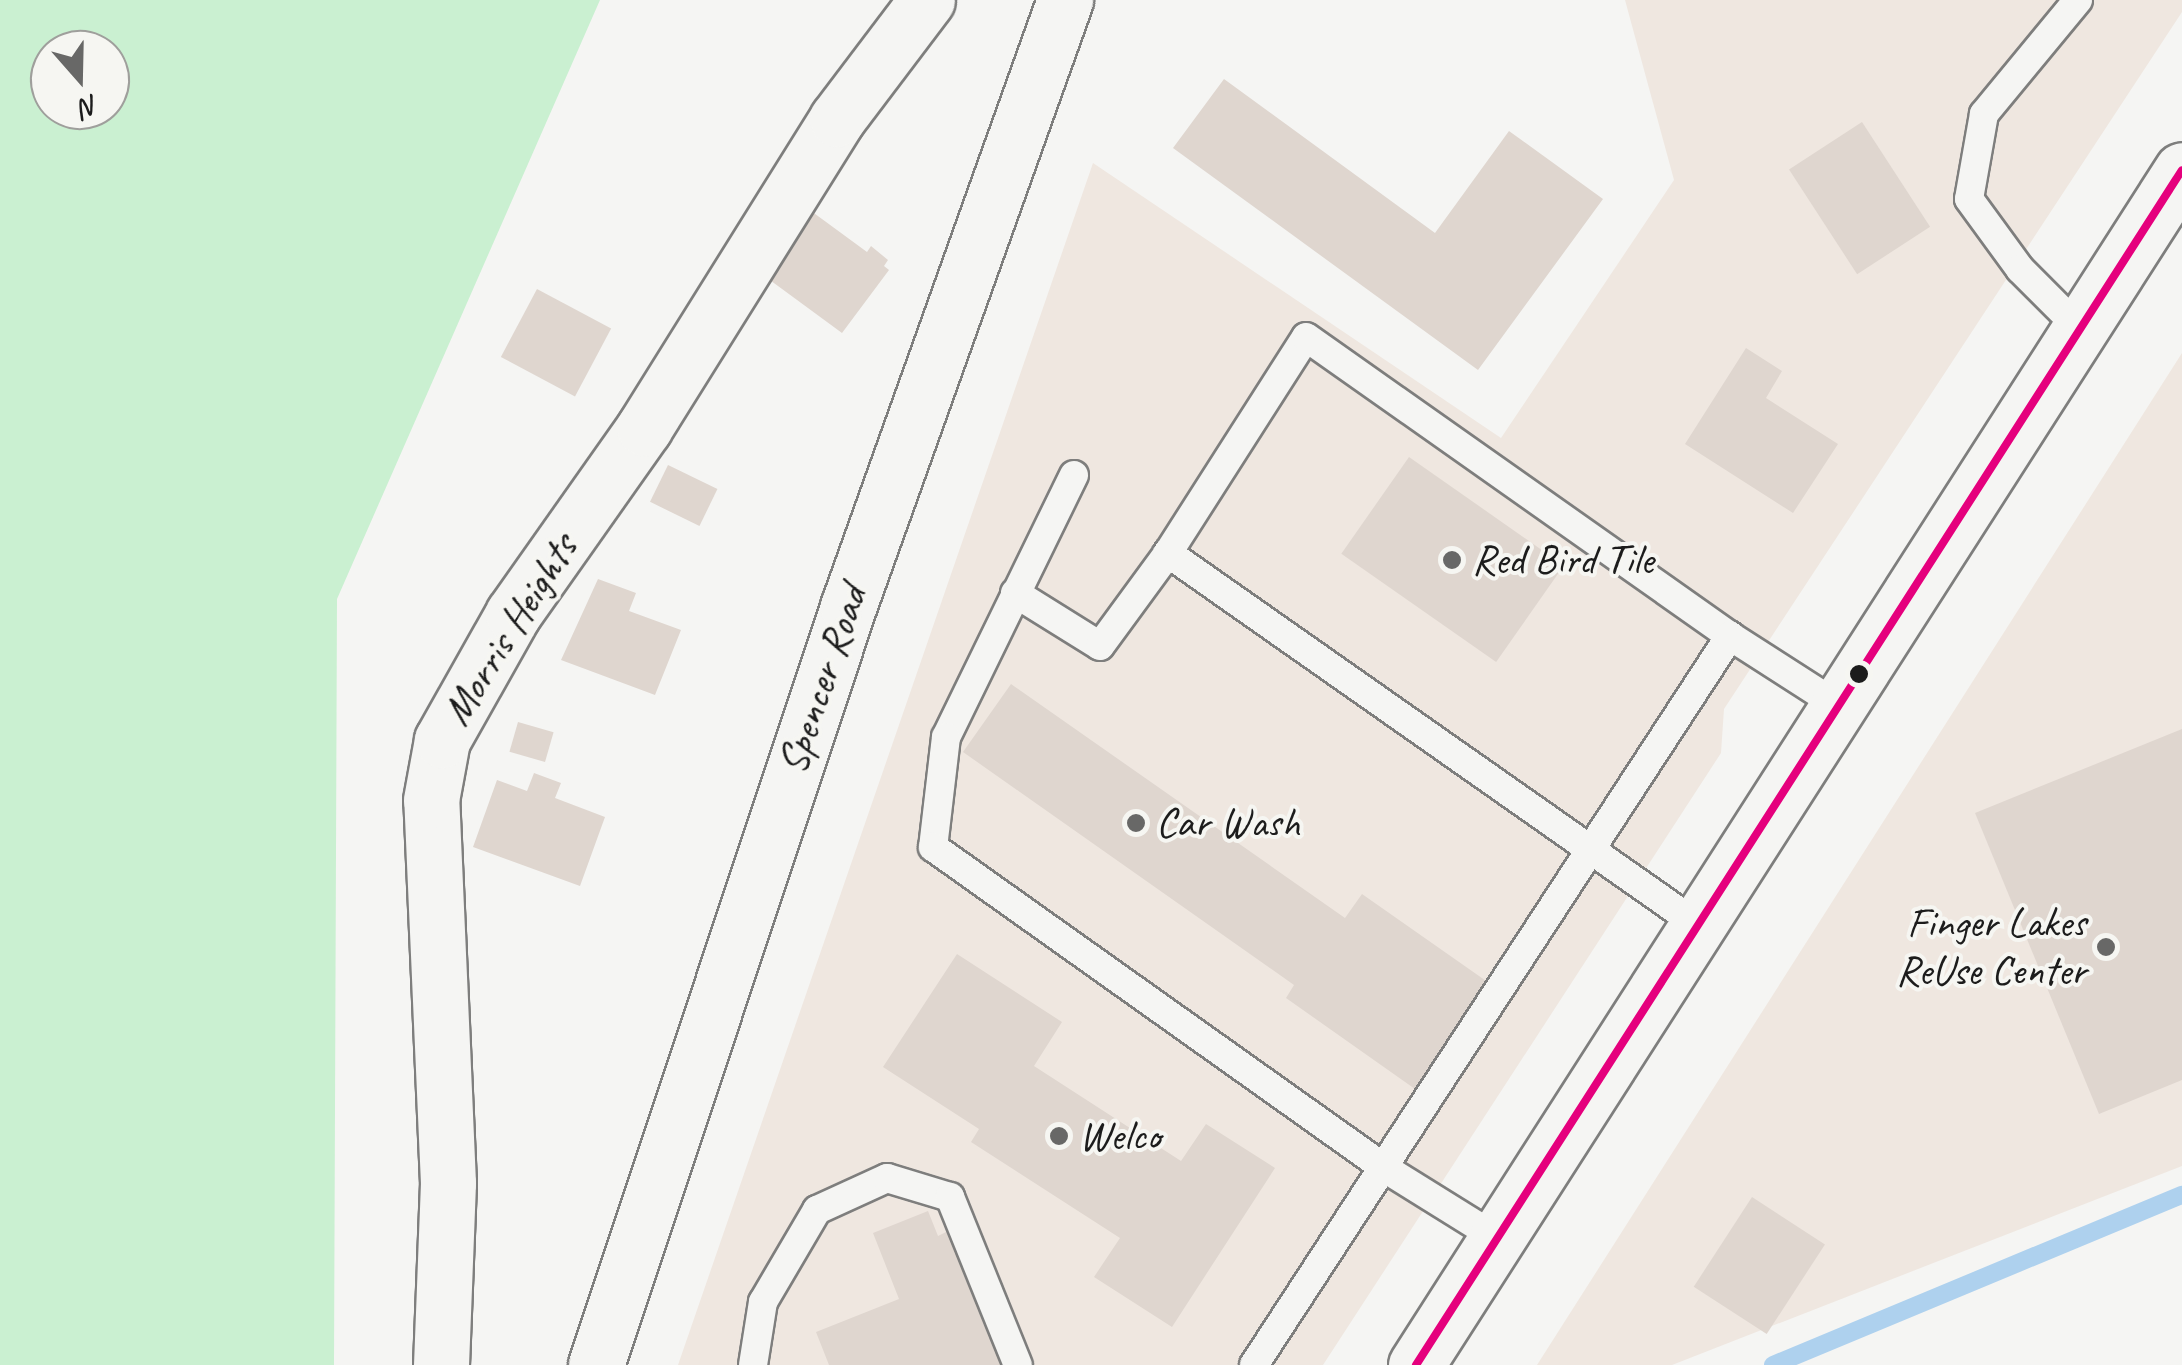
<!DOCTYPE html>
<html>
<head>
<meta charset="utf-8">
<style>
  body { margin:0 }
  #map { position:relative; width:2182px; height:1365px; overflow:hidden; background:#f5f5f3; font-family:Caveat,sans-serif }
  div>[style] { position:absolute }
  .built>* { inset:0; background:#efe7e0 }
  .green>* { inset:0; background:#caf0d1 }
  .water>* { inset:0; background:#aed1ee }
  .stream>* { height:18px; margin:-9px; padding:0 9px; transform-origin:9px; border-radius:9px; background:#aed1ee }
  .building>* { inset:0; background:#dfd6cf; transform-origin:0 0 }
  .roads { filter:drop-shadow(2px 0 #7e7e7d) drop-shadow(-2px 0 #7e7e7d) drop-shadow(0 2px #7e7e7d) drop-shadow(0 -2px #7e7e7d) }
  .service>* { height:28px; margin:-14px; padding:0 14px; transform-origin:14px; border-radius:14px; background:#f5f5f3 }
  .minor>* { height:55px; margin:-27.5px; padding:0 27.5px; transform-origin:27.5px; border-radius:27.5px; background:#f5f5f3 }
  .tertiary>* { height:55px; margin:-27.5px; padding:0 27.5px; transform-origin:27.5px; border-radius:27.5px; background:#f5f5f3 }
  .bus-1>* { height:8px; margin:-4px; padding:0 4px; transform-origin:4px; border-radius:4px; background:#e5007d }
  .dots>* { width:28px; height:28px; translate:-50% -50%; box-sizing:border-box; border:5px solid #f6f6f2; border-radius:50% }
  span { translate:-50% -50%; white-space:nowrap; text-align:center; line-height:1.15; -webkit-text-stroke:8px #f6f6f2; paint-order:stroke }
  .poi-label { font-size:42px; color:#1c1c1c }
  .left { translate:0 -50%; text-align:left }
  .right { translate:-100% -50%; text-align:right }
  .street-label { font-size:42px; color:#1c1c1c }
  .north { position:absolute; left:30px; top:30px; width:100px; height:100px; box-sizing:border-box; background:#f6f6f2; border:2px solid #9f9f9c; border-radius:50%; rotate:160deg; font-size:28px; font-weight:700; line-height:40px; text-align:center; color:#1c1c1c }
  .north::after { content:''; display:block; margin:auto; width:35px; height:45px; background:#686867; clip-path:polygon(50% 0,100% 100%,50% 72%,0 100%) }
</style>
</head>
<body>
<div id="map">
  <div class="built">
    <div style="clip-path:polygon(1625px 0,2182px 0,2182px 12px,1724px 709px,1721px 753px,1323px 1365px,678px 1365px,1093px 163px,1501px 438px,1674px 180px)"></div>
    <div style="clip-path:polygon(2182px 353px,2182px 1166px,1672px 1365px,1537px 1365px)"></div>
  </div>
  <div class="green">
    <div style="clip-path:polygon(evenodd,0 0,600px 0,337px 599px,334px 1365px,0 1365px,0 0,50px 50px,110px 50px,110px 110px,50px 110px,50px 50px)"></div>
  </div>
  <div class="water">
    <div style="clip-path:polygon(2182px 1188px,2182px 1204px,2154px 1215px,2149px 1202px)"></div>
  </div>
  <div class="stream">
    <div style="left:1773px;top:1365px;width:443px;rotate:-22.6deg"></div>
  </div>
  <div class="building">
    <div style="clip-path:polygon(1224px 79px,1435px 233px,1509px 131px,1603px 199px,1478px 370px,1173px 148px)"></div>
    <div style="left:1862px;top:122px;width:125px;height:87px;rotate:57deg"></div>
    <div style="clip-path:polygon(807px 208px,867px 252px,871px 246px,888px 260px,884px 266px,889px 270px,842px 333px,759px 272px)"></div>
    <div style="left:537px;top:289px;width:84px;height:77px;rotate:28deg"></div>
    <div style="clip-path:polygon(1746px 348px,1782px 371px,1766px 398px,1838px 444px,1793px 513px,1685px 444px)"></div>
    <div style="left:1409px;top:457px;width:189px;height:118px;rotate:35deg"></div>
    <div style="left:668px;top:465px;width:55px;height:41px;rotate:26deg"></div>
    <div style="clip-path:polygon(598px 579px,636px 593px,629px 611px,681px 630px,655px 695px,561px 660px)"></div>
    <div style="clip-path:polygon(1011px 684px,1345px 918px,1362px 894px,1489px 983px,1415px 1089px,1286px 998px,1294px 985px,963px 752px)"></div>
    <div style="left:518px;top:722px;width:37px;height:31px;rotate:16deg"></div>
    <div style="clip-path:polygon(2182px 729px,2182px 1080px,2099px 1114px,1975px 813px)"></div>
    <div style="clip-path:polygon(534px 773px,561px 783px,555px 798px,605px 817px,580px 886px,473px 847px,497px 780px,527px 791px)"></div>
    <div style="clip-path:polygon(957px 954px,1062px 1022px,1034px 1066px,1181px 1161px,1206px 1124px,1275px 1168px,1172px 1327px,1094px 1277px,1120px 1238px,971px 1142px,979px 1129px,883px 1067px)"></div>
    <div style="left:1752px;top:1197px;width:87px;height:107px;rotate:33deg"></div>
    <div style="clip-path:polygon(928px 1211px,938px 1236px,948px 1231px,1002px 1365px,829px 1365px,816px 1332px,899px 1299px,873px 1233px)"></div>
  </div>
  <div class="roads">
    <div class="service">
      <div style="left:2078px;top:0;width:148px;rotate:129.5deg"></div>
      <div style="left:1984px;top:114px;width:86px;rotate:100deg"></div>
      <div style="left:1969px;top:199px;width:87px;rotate:53.9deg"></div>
      <div style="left:2020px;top:269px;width:85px;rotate:45deg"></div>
      <div style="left:1074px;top:475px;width:292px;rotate:116deg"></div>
      <div style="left:946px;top:737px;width:111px;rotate:96.7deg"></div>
      <div style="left:933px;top:847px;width:556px;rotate:35.41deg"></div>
      <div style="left:1386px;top:1169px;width:131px;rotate:31.9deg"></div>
      <div style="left:1015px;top:593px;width:100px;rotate:31.9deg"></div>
      <div style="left:1100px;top:646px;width:115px;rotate:-53.8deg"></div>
      <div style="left:1698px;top:925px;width:648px;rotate:-144.94deg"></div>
      <div style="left:1168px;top:553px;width:256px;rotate:-57.4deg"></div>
      <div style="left:1306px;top:337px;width:519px;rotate:35.19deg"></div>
      <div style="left:753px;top:1365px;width:64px;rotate:-81deg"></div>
      <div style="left:763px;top:1302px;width:107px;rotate:-59.6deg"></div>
      <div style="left:817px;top:1210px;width:77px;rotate:-24.6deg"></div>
      <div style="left:887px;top:1178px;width:66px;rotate:16.8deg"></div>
      <div style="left:950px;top:1197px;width:181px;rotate:68deg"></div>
      <div style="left:1254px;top:1365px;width:871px;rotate:-56.86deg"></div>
      <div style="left:1730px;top:636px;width:130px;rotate:32.7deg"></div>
    </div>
    <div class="minor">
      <div style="left:441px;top:1365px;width:182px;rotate:-87.8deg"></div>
      <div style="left:448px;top:1183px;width:383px;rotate:-92.5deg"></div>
      <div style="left:431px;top:800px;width:61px;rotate:-79.6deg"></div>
      <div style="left:442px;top:740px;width:145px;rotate:-60.6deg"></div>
      <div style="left:513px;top:614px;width:228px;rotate:-54.8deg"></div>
      <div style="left:644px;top:428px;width:364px;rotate:-58deg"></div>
      <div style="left:837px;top:119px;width:149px;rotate:-52.9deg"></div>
    </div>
    <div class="tertiary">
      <div style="left:596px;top:1365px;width:799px;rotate:-71.61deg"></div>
      <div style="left:848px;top:607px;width:645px;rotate:-70.33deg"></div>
      <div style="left:1416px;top:1365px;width:1419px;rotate:-57.34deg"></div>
    </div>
  </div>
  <div class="bus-1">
    <div style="left:1416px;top:1365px;width:1419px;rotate:-57.34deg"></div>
  </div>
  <div class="dots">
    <div style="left:1452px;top:560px;background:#686867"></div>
    <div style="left:1859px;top:674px;background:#1c1c1c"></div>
    <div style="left:1136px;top:823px;background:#686867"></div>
    <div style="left:2106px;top:947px;background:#686867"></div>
    <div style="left:1059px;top:1136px;background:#686867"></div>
  </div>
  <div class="poi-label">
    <span class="left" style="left:1472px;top:560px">Red Bird Tile</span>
    <span class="left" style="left:1156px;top:823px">Car Wash</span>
    <span class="right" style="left:2086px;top:947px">Finger Lakes<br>ReUse Center</span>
    <span class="left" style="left:1079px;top:1136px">Welco</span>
  </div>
  <div class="street-label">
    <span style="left:510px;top:630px;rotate:-58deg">Morris Heights</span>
    <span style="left:823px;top:680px;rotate:-71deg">Spencer Road</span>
  </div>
  <div class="north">N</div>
</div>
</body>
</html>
